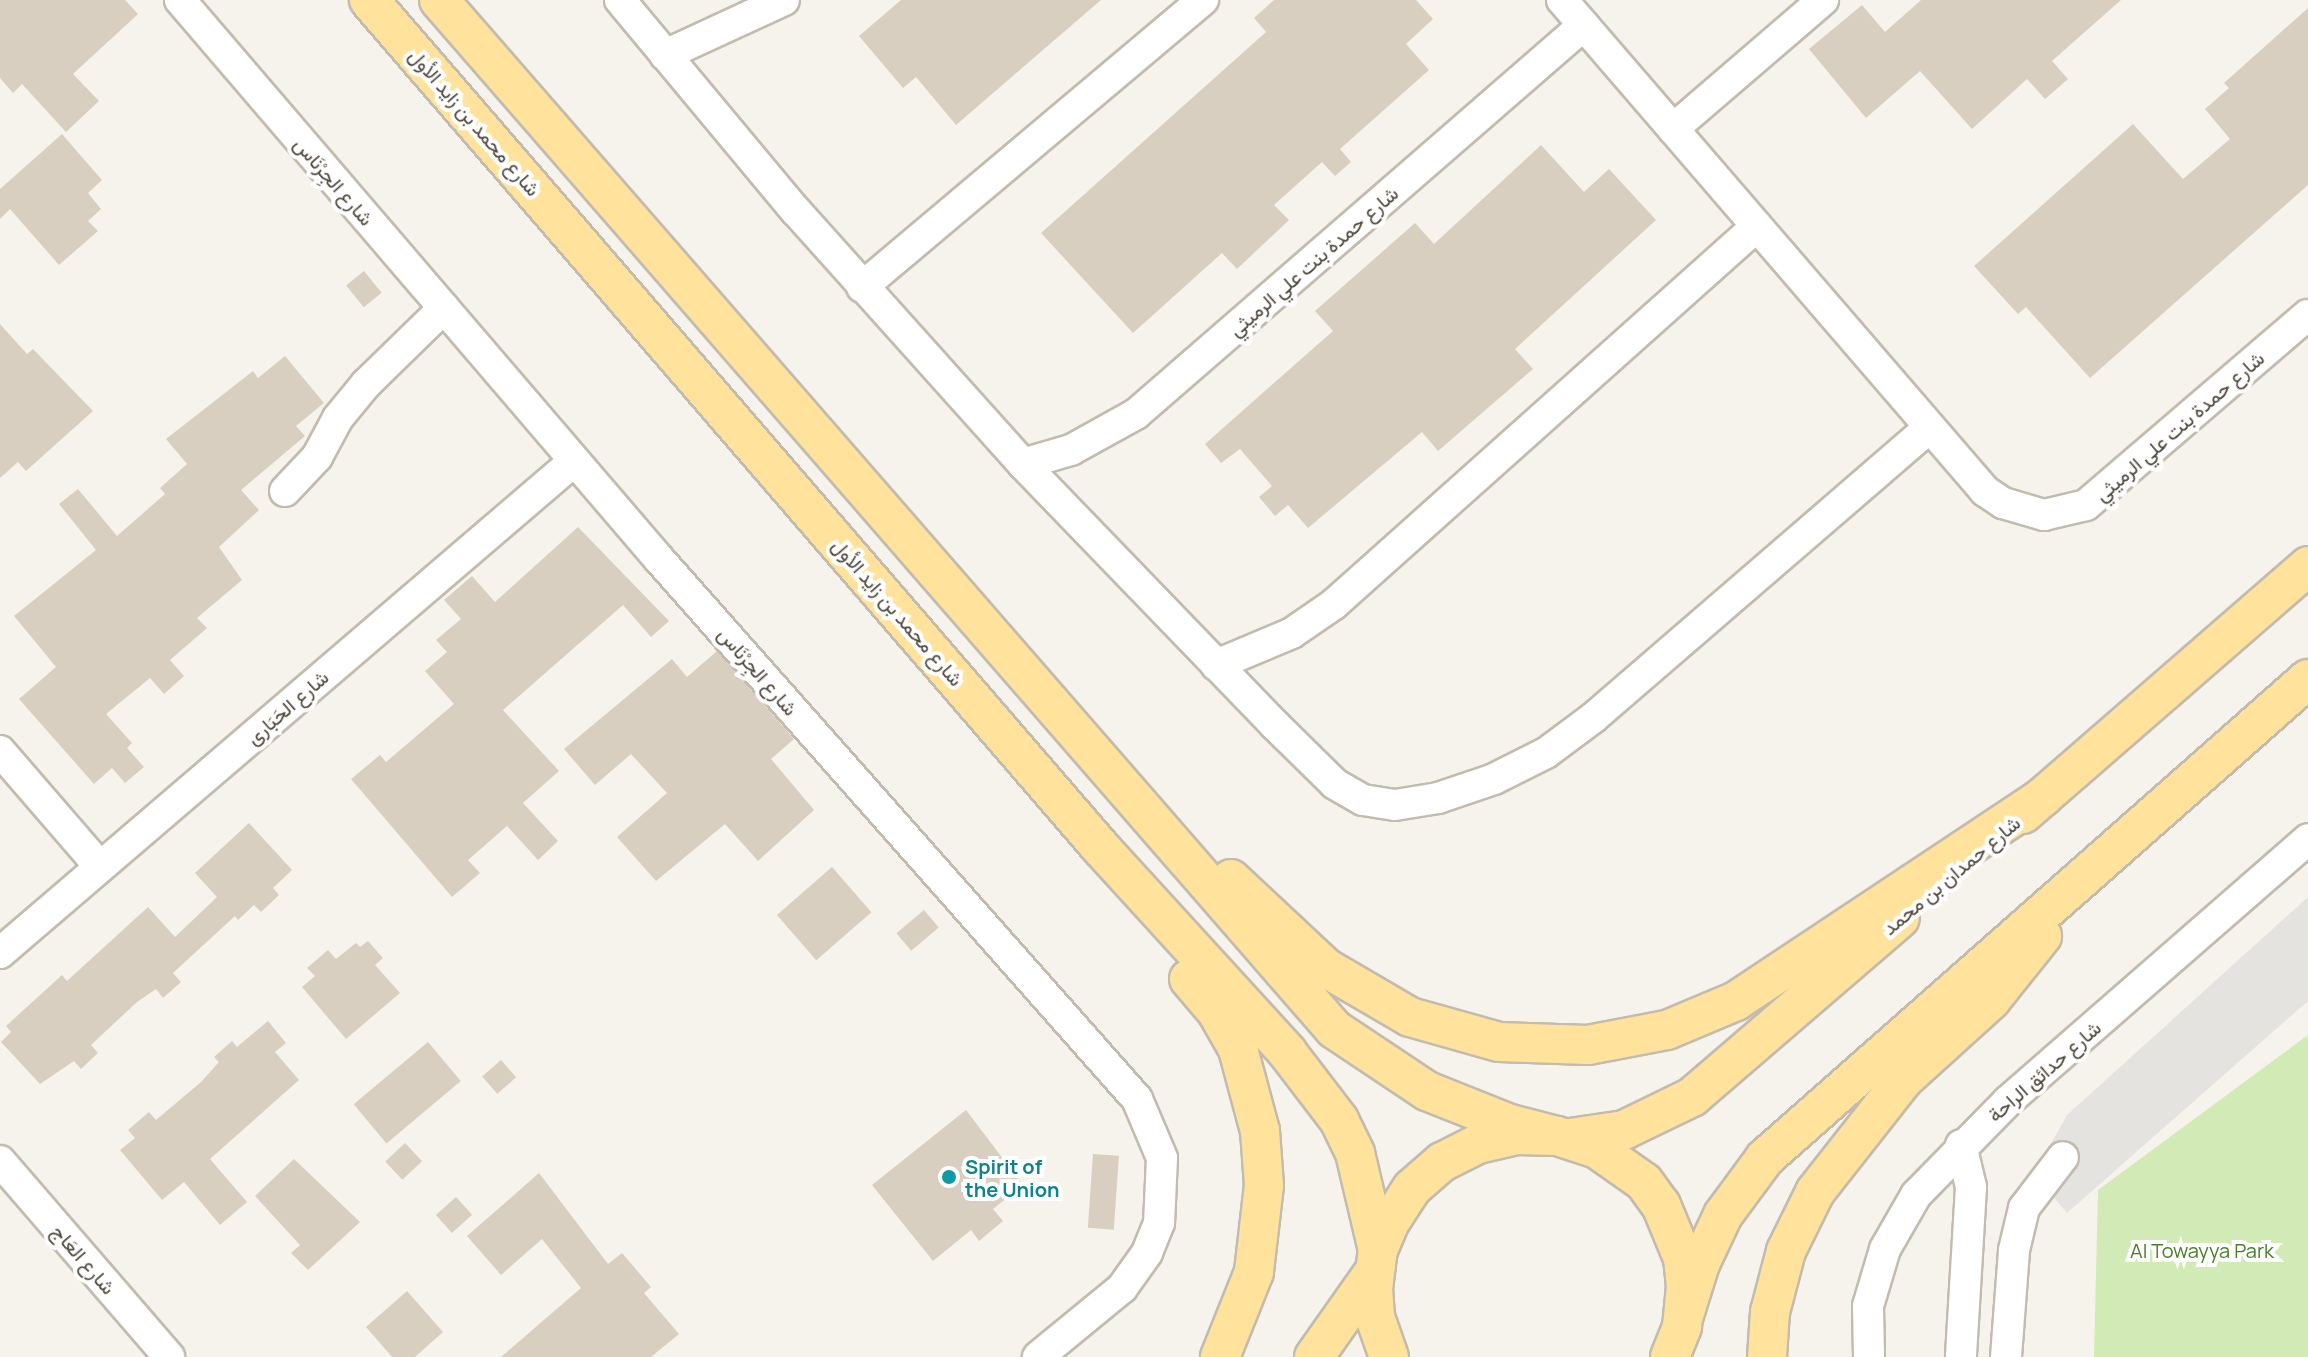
<!DOCTYPE html>
<html>
<head>
<meta charset="utf-8">
<style>
  body { margin:0 }
  #map { position:relative; width:2308px; height:1357px; overflow:hidden; background:#f6f3ec; font-family:Manrope,Vazirmatn,sans-serif }
  div>[style] { position:absolute }
  .green>* { inset:0; background:#d2eab5 }
  .parking>* { inset:0; background:#e5e3e0 }
  .building>* { inset:0; background:#d8cfc1; transform-origin:0 0 }
  .roads { filter:drop-shadow(2px 0 #c2bbae) drop-shadow(-2px 0 #c2bbae) drop-shadow(0 2px #c2bbae) drop-shadow(0 -2px #c2bbae) }
  .minor>* { height:30px; margin:-15px; padding:0 15px; transform-origin:15px; border-radius:15px; background:#fff }
  .major>* { height:38px; margin:-19px; padding:0 19px; transform-origin:19px; border-radius:19px; background:#ffe39c }
  .dots>* { width:22px; height:22px; translate:-50% -50%; box-sizing:border-box; border:4px solid #fff; border-radius:50% }
  span { translate:-50% -50%; white-space:nowrap; text-align:center; line-height:1.15; -webkit-text-stroke:8px #fff; paint-order:stroke }
  .street-label { font-size:20px; color:#4b4439 }
  .culture-label { font-size:20px; color:#0d838f; font-weight:700 }
  .left { translate:0 -50%; text-align:left }
  .park-label { font-size:20px; color:#4a7f2a }
</style>
</head>
<body>
<div id="map">
  <div class="green">
    <div style="clip-path:polygon(2308px 1035px,2308px 1357px,2094px 1357px,2098px 1190px)"></div>
  </div>
  <div class="parking">
    <div style="clip-path:polygon(2308px 897px,2308px 1001px,2067px 1213px,2034px 1174px,2067px 1115px)"></div>
  </div>
  <div class="building">
    <div style="clip-path:polygon(0 0,125px 0,138px 14px,73px 74px,99px 101px,66px 132px,22px 84px,13px 93px,0 78px)"></div>
    <div style="clip-path:polygon(901px 0,1101px 0,956px 125px,916px 77px,903px 88px,859px 36px)"></div>
    <div style="clip-path:polygon(1274px 0,1416px 0,1433px 19px,1406px 44px,1429px 70px,1340px 149px,1351px 162px,1335px 176px,1322px 162px,1274px 205px,1289px 220px,1237px 269px,1222px 253px,1133px 333px,1041px 233px,1266px 32px,1254px 18px)"></div>
    <div style="clip-path:polygon(1921px 0,2121px 0,2052px 61px,2068px 79px,2045px 99px,2027px 79px,1972px 129px,1920px 71px,1866px 118px,1809px 49px,1862px 5px,1885px 32px)"></div>
    <div style="clip-path:polygon(2308px 8px,2308px 185px,2090px 378px,2026px 307px,2018px 314px,1974px 266px,2133px 124px,2183px 179px,2230px 139px,2205px 109px,2229px 88px,2224px 83px)"></div>
    <div style="clip-path:polygon(62px 134px,102px 180px,88px 193px,101px 209px,88px 221px,98px 231px,59px 265px,10px 209px,0 219px,0 189px)"></div>
    <div style="clip-path:polygon(1541px 145px,1584px 192px,1609px 169px,1656px 220px,1515px 349px,1533px 369px,1438px 451px,1422px 432px,1308px 528px,1288px 505px,1275px 516px,1259px 497px,1272px 486px,1240px 449px,1221px 463px,1205px 444px,1333px 331px,1315px 311px,1415px 223px,1434px 244px)"></div>
    <div style="left:364px;top:271px;width:28px;height:23px;rotate:51deg"></div>
    <div style="clip-path:polygon(0 324px,27px 354px,33px 349px,93px 411px,26px 471px,18px 462px,0 478px)"></div>
    <div style="clip-path:polygon(285px 356px,324px 403px,296px 426px,305px 436px,241px 490px,259px 510px,219px 547px,242px 580px,197px 618px,207px 628px,170px 660px,184px 676px,164px 694px,150px 678px,106px 714px,132px 743px,127px 748px,144px 767px,125px 783px,112px 768px,94px 784px,19px 699px,56px 667px,14px 616px,96px 550px,59px 504px,78px 489px,117px 536px,165px 494px,160px 488px,187px 464px,166px 439px,253px 371px,258px 378px)"></div>
    <div style="clip-path:polygon(578px 527px,669px 621px,651px 637px,623px 605px,503px 710px,559px 771px,523px 803px,558px 841px,538px 860px,507px 826px,468px 860px,480px 873px,452px 897px,351px 779px,380px 755px,386px 762px,454px 704px,425px 671px,447px 652px,436px 640px,461px 619px,444px 600px,472px 576px,495px 602px)"></div>
    <div style="clip-path:polygon(717px 651px,794px 739px,771px 759px,814px 810px,758px 861px,725px 824px,656px 881px,617px 837px,667px 793px,631px 754px,595px 785px,564px 749px,672px 659px,687px 677px)"></div>
    <div style="clip-path:polygon(249px 823px,292px 870px,273px 888px,279px 895px,261px 912px,254px 905px,238px 920px,235px 916px,173px 973px,181px 982px,163px 998px,156px 989px,137px 1002px,91px 1045px,98px 1053px,81px 1069px,74px 1061px,40px 1084px,1px 1042px,11px 1032px,6px 1026px,62px 975px,67px 981px,148px 907px,175px 937px,217px 897px,195px 873px)"></div>
    <div style="left:832px;top:867px;width:60px;height:73px;rotate:49deg"></div>
    <div style="left:924px;top:910px;width:23px;height:36px;rotate:50deg"></div>
    <div style="clip-path:polygon(368px 941px,383px 958px,375px 965px,400px 993px,346px 1039px,302px 987px,315px 976px,307px 968px,328px 950px,336px 959px,356px 943px,360px 947px)"></div>
    <div style="clip-path:polygon(268px 1021px,286px 1043px,275px 1052px,299px 1080px,210px 1159px,247px 1202px,220px 1225px,184px 1182px,162px 1200px,120px 1150px,135px 1138px,128px 1130px,149px 1112px,156px 1120px,201px 1082px,219px 1062px,214px 1057px,232px 1041px,237px 1047px)"></div>
    <div style="left:428px;top:1042px;width:51px;height:97px;rotate:50deg"></div>
    <div style="left:501px;top:1060px;width:23px;height:25px;rotate:49deg"></div>
    <div style="clip-path:polygon(966px 1110px,1023px 1185px,993px 1209px,1003px 1221px,979px 1241px,971px 1230px,933px 1261px,872px 1185px)"></div>
    <div style="left:405px;top:1143px;width:25px;height:27px;rotate:47deg"></div>
    <div style="left:1093px;top:1154px;width:26px;height:74px;rotate:4deg"></div>
    <div style="clip-path:polygon(294px 1159px,360px 1222px,308px 1270px,291px 1253px,300px 1245px,255px 1196px)"></div>
    <div style="clip-path:polygon(539px 1173px,608px 1264px,622px 1253px,651px 1287px,644px 1293px,679px 1334px,651px 1357px,501px 1357px,581px 1288px,542px 1239px,501px 1275px,467px 1236px)"></div>
    <div style="left:456px;top:1197px;width:24px;height:27px;rotate:48deg"></div>
    <div style="clip-path:polygon(407px 1291px,443px 1332px,415px 1357px,392px 1357px,366px 1327px)"></div>
  </div>
  <div class="roads">
    <div class="minor">
      <div style="left:180px;top:0;width:736px;rotate:49.41deg"></div>
      <div style="left:659px;top:559px;width:721px;rotate:48.49deg"></div>
      <div style="left:1137px;top:1099px;width:64px;rotate:67deg"></div>
      <div style="left:1162px;top:1158px;width:65px;rotate:92.6deg"></div>
      <div style="left:1159px;top:1223px;width:32px;rotate:112deg"></div>
      <div style="left:1147px;top:1253px;width:43px;rotate:125.5deg"></div>
      <div style="left:1122px;top:1288px;width:109px;rotate:140.6deg"></div>
      <div style="left:620px;top:0;width:275px;rotate:50.2deg"></div>
      <div style="left:796px;top:211px;width:340px;rotate:48.1deg"></div>
      <div style="left:1023px;top:464px;width:363px;rotate:46deg"></div>
      <div style="left:1275px;top:725px;width:84px;rotate:44.5deg"></div>
      <div style="left:1335px;top:784px;width:32px;rotate:30deg"></div>
      <div style="left:1363px;top:800px;width:32px;rotate:9deg"></div>
      <div style="left:1395px;top:805px;width:44px;rotate:-9.2deg"></div>
      <div style="left:1438px;top:798px;width:59px;rotate:-18.7deg"></div>
      <div style="left:1494px;top:779px;width:58px;rotate:-26.6deg"></div>
      <div style="left:1546px;top:753px;width:59px;rotate:-36.7deg"></div>
      <div style="left:1593px;top:718px;width:445px;rotate:-40.8deg"></div>
      <div style="left:1562px;top:0;width:648px;rotate:49.25deg"></div>
      <div style="left:1985px;top:491px;width:22px;rotate:34deg"></div>
      <div style="left:2003px;top:503px;width:43px;rotate:16.3deg"></div>
      <div style="left:2044px;top:515px;width:43px;rotate:-13.4deg"></div>
      <div style="left:2086px;top:505px;width:292px;rotate:-40.6deg"></div>
      <div style="left:665px;top:55px;width:131px;rotate:-24.8deg"></div>
      <div style="left:1673px;top:129px;width:198px;rotate:-40.7deg"></div>
      <div style="left:862px;top:287px;width:446px;rotate:-40.1deg"></div>
      <div style="left:1023px;top:464px;width:50px;rotate:-16.3deg"></div>
      <div style="left:1071px;top:450px;width:74px;rotate:-29deg"></div>
      <div style="left:1136px;top:414px;width:593px;rotate:-40.97deg"></div>
      <div style="left:285px;top:491px;width:47px;rotate:-46.7deg"></div>
      <div style="left:317px;top:457px;width:44px;rotate:-61.7deg"></div>
      <div style="left:338px;top:418px;width:44px;rotate:-50.5deg"></div>
      <div style="left:366px;top:384px;width:109px;rotate:-44.3deg"></div>
      <div style="left:1216px;top:665px;width:82px;rotate:-22.8deg"></div>
      <div style="left:1292px;top:633px;width:51px;rotate:-34.6deg"></div>
      <div style="left:1334px;top:604px;width:567px;rotate:-41.78deg"></div>
      <div style="left:0;top:751px;width:153px;rotate:49.2deg"></div>
      <div style="left:0;top:953px;width:756px;rotate:-40.6deg"></div>
      <div style="left:1961px;top:1145px;width:43px;rotate:76.6deg"></div>
      <div style="left:1971px;top:1187px;width:170px;rotate:93.4deg"></div>
      <div style="left:0;top:1161px;width:259px;rotate:49.2deg"></div>
      <div style="left:1869px;top:1357px;width:51px;rotate:-91.1deg"></div>
      <div style="left:1868px;top:1306px;width:59px;rotate:-73.4deg"></div>
      <div style="left:1885px;top:1249px;width:62px;rotate:-60.1deg"></div>
      <div style="left:1916px;top:1195px;width:132px;rotate:-45.6deg"></div>
      <div style="left:2008px;top:1101px;width:398px;rotate:-41.1deg"></div>
      <div style="left:2006px;top:1357px;width:107px;rotate:-85.7deg"></div>
      <div style="left:2014px;top:1250px;width:43px;rotate:-76.6deg"></div>
      <div style="left:2024px;top:1208px;width:64px;rotate:-52.6deg"></div>
    </div>
    <div class="major">
      <div style="left:369px;top:0;width:1120px;rotate:49.2deg"></div>
      <div style="left:1101px;top:848px;width:276px;rotate:47.6deg"></div>
      <div style="left:1287px;top:1052px;width:86px;rotate:52.6deg"></div>
      <div style="left:1339px;top:1120px;width:37px;rotate:64deg"></div>
      <div style="left:1355px;top:1153px;width:100px;rotate:76.7deg"></div>
      <div style="left:439px;top:0;width:1364px;rotate:48.98deg"></div>
      <div style="left:1334px;top:1029px;width:112px;rotate:33.7deg"></div>
      <div style="left:1427px;top:1091px;width:89px;rotate:21.7deg"></div>
      <div style="left:1510px;top:1124px;width:49px;rotate:14.3deg"></div>
      <div style="left:2023px;top:814px;width:378px;rotate:-41deg"></div>
      <div style="left:1231px;top:879px;width:130px;rotate:43.1deg"></div>
      <div style="left:1326px;top:968px;width:97px;rotate:30.3deg"></div>
      <div style="left:1410px;top:1017px;width:92px;rotate:15.7deg"></div>
      <div style="left:1499px;top:1042px;width:89px;rotate:1.9deg"></div>
      <div style="left:1588px;top:1045px;width:80px;rotate:-10.8deg"></div>
      <div style="left:1667px;top:1030px;width:75px;rotate:-22.8deg"></div>
      <div style="left:1736px;top:1001px;width:369px;rotate:-33.6deg"></div>
      <div style="left:1189px;top:979px;width:43px;rotate:49.7deg"></div>
      <div style="left:1217px;top:1012px;width:43px;rotate:60.4deg"></div>
      <div style="left:1238px;top:1049px;width:85px;rotate:75deg"></div>
      <div style="left:1260px;top:1131px;width:54px;rotate:85.8deg"></div>
      <div style="left:1264px;top:1185px;width:88px;rotate:96.6deg"></div>
      <div style="left:1254px;top:1272px;width:92px;rotate:111.8deg"></div>
      <div style="left:1570px;top:1138px;width:55px;rotate:-8.4deg"></div>
      <div style="left:1624px;top:1130px;width:76px;rotate:-25.9deg"></div>
      <div style="left:1692px;top:1097px;width:274px;rotate:-40.7deg"></div>
      <div style="left:1684px;top:1315px;width:53px;rotate:-72.6deg"></div>
      <div style="left:1700px;top:1264px;width:54px;rotate:-64.9deg"></div>
      <div style="left:1723px;top:1215px;width:71px;rotate:-53.6deg"></div>
      <div style="left:1765px;top:1158px;width:724px;rotate:-41.42deg"></div>
      <div style="left:1314px;top:1357px;width:104px;rotate:-54.8deg"></div>
      <div style="left:1389px;top:1357px;width:42px;rotate:-109.3deg"></div>
      <div style="left:1375px;top:1317px;width:28px;rotate:-94deg"></div>
      <div style="left:1373px;top:1289px;width:39px;rotate:-83deg"></div>
      <div style="left:1378px;top:1250px;width:30px;rotate:-67deg"></div>
      <div style="left:1390px;top:1222px;width:40px;rotate:-57.1deg"></div>
      <div style="left:1412px;top:1188px;width:40px;rotate:-41deg"></div>
      <div style="left:1442px;top:1162px;width:40px;rotate:-26.6deg"></div>
      <div style="left:1478px;top:1144px;width:40px;rotate:-13deg"></div>
      <div style="left:1517px;top:1135px;width:40px;rotate:1.4deg"></div>
      <div style="left:1557px;top:1136px;width:42px;rotate:18deg"></div>
      <div style="left:1597px;top:1149px;width:57px;rotate:35.1deg"></div>
      <div style="left:1644px;top:1182px;width:29px;rotate:54deg"></div>
      <div style="left:1661px;top:1205px;width:57px;rotate:67.5deg"></div>
      <div style="left:1683px;top:1258px;width:28px;rotate:84deg"></div>
      <div style="left:1686px;top:1286px;width:41px;rotate:95.6deg"></div>
      <div style="left:1682px;top:1327px;width:32px;rotate:112deg"></div>
      <div style="left:1767px;top:1357px;width:45px;rotate:-86.2deg"></div>
      <div style="left:1770px;top:1312px;width:63px;rotate:-75.3deg"></div>
      <div style="left:1786px;top:1251px;width:66px;rotate:-63.8deg"></div>
      <div style="left:1815px;top:1192px;width:144px;rotate:-51.8deg"></div>
      <div style="left:1904px;top:1079px;width:118px;rotate:-42.2deg"></div>
      <div style="left:1991px;top:1000px;width:82px;rotate:-51.4deg"></div>
    </div>
  </div>
  <div class="dots">
    <div style="left:949px;top:1177px;background:#0f9aa8"></div>
  </div>
  <div class="street-label">
    <span style="left:475px;top:122px;rotate:49deg">شارع محمد بن زايد الأول</span>
    <span style="left:334px;top:181px;rotate:49deg">شارع الجِرْنَاس</span>
    <span style="left:1313px;top:261px;rotate:-41deg">شارع حمدة بنت علي الرميثي</span>
    <span style="left:2179px;top:426px;rotate:-41deg">شارع حمدة بنت علي الرميثي</span>
    <span style="left:898px;top:612px;rotate:49deg">شارع محمد بن زايد الأول</span>
    <span style="left:758px;top:671px;rotate:49deg">شارع الجِرْنَاس</span>
    <span style="left:287px;top:707px;rotate:-41deg">شارع الحَبَارى</span>
    <span style="left:1951px;top:875px;rotate:-40deg">شارع حمدان بن محمد</span>
    <span style="left:2044px;top:1071px;rotate:-41deg">شارع حدائق الراحة</span>
    <span style="left:84px;top:1259px;rotate:49deg">شارع العَاج</span>
  </div>
  <div class="culture-label">
    <span class="left" style="left:965px;top:1178px">Spirit of<br>the Union</span>
  </div>
  <div class="park-label">
    <span style="left:2202px;top:1250px">Al Towayya Park</span>
  </div>
</div>
</body>
</html>
